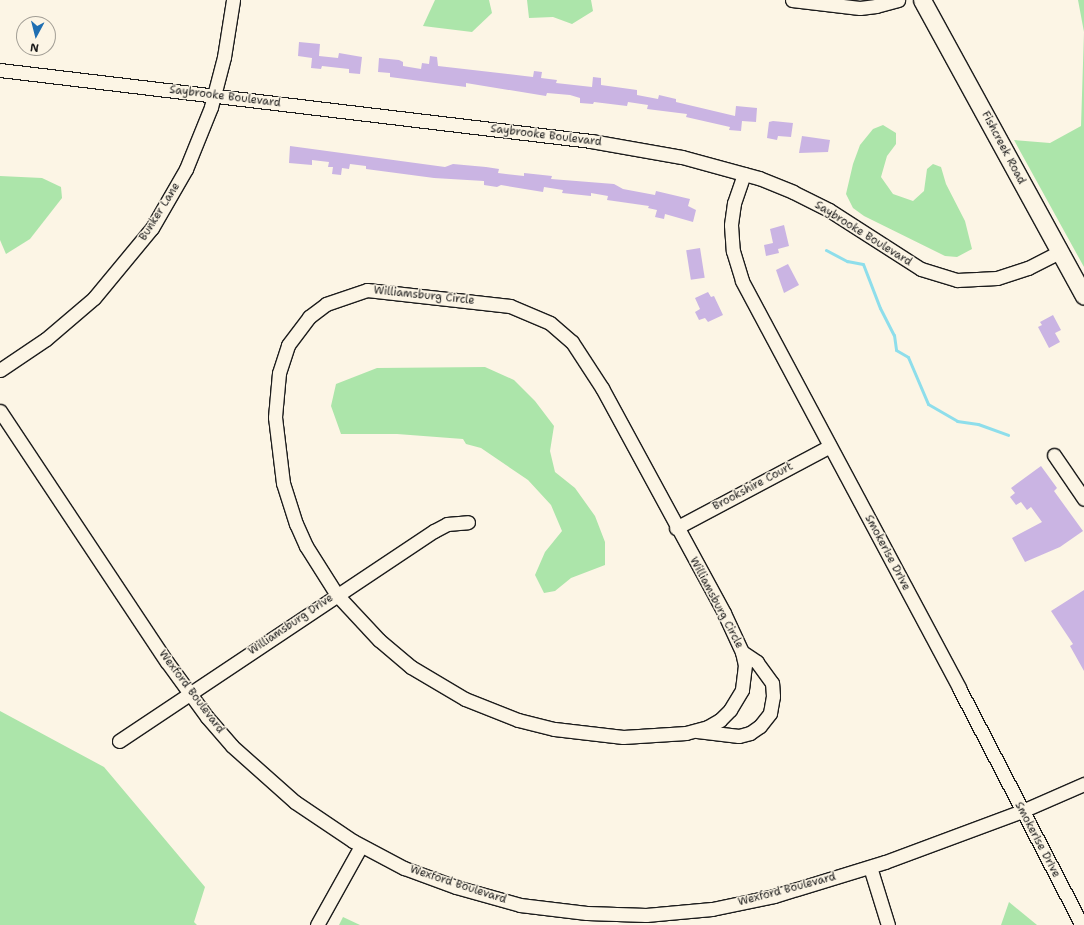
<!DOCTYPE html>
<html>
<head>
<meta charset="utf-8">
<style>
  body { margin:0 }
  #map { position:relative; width:1084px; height:925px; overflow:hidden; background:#fcf5e5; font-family:"Shantell Sans",sans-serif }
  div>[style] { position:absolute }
  .green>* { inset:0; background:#ace5aa }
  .stream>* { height:3px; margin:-1.5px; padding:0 1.5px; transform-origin:1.5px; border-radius:1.5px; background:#8edeeb }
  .building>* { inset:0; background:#cab4e3; transform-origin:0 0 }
  .roads { filter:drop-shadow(1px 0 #1c1c1c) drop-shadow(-1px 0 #1c1c1c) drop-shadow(0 1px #1c1c1c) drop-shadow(0 -1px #1c1c1c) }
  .minor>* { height:13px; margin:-6.5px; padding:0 6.5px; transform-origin:6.5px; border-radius:6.5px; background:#fcf5e5 }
  .major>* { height:17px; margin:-8.5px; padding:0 8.5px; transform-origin:8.5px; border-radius:8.5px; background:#fcf5e5 }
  span { translate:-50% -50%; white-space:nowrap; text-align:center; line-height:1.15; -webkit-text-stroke:3px #fcf5e5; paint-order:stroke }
  .street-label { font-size:11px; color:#1c1c1c }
  .north { position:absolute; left:16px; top:16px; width:40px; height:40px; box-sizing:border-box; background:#fcf5e5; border:1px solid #a29e95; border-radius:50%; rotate:187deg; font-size:11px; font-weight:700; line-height:16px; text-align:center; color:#1c1c1c }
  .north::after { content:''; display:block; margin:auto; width:14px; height:18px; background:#1f6fb2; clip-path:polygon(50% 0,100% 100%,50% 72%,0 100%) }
</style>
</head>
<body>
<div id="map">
  <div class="green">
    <div style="clip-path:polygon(435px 0,489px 0,492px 13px,472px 32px,423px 26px)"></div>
    <div style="clip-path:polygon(527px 0,591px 0,593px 11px,572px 24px,553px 17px,529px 18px)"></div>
    <div style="clip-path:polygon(1078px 0,1084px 0,1084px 267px,1014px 140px,1050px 143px,1081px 126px,1084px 32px)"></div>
    <div style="clip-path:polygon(883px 125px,896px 133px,896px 144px,887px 156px,881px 177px,893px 194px,913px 201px,924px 191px,927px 169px,933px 164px,941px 167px,946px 184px,965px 221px,972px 249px,957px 257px,945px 256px,864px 216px,853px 208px,846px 194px,853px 164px,860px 145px,873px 129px)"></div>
    <div style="clip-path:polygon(0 176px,42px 178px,61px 187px,62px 198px,30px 239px,6px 254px,0 240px)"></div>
    <div style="clip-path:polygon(485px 367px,514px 380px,535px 401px,554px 426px,550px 451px,555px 472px,575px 488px,595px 516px,605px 542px,605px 565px,571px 578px,555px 591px,544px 593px,535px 575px,545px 552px,562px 531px,551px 505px,528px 480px,481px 448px,466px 444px,463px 439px,397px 434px,341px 434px,331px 406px,336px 384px,377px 368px)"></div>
    <div style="clip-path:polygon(0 711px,104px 767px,205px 887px,194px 922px,197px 925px,0 925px)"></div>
    <div style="clip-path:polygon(1009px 902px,1037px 925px,1001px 925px)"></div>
    <div style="clip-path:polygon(343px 917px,360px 925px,339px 925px)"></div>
  </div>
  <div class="stream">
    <div style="left:826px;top:250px;width:24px;rotate:28deg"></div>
    <div style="left:847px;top:261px;width:16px;rotate:11deg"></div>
    <div style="left:863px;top:264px;width:47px;rotate:68.9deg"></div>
    <div style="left:880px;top:308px;width:30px;rotate:63deg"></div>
    <div style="left:894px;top:335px;width:15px;rotate:82deg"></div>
    <div style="left:896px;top:350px;width:14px;rotate:30deg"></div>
    <div style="left:908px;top:357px;width:51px;rotate:66.9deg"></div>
    <div style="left:928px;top:404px;width:34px;rotate:30deg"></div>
    <div style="left:957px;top:421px;width:21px;rotate:8deg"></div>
    <div style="left:978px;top:424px;width:32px;rotate:20deg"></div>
  </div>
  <div class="building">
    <div style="clip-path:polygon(299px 42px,320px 44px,319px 56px,338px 58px,339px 53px,362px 57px,360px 74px,349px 73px,349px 69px,322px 66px,321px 69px,311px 68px,312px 58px,298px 56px)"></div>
    <div style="clip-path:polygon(430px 56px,437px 57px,438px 66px,533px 77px,534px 71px,542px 72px,541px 78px,557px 80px,556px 83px,592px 87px,593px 77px,601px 78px,601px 85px,637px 90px,637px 95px,658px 99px,659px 95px,676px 99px,676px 102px,735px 116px,736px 106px,757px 108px,756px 122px,742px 121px,741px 131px,729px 130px,730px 127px,686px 117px,687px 114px,647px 109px,648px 105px,628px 102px,627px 106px,594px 102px,593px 104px,580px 103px,580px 98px,570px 95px,547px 93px,546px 96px,466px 83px,466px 87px,390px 77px,390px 73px,378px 72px,379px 58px,399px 60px,403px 62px,403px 66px,421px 69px,422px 63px,429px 64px)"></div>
    <div style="clip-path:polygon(773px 121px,793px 123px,791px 137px,778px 136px,777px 140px,767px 138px,769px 122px)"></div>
    <div style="clip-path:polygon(802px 136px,830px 140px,828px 152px,799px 153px)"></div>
    <div style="clip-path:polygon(290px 146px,445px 167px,453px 164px,486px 167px,499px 169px,498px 173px,524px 176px,524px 173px,552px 176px,551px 179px,614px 184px,623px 189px,655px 195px,656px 191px,690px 199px,688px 206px,696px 210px,693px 222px,665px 214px,664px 219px,655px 217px,657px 210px,648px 208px,649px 206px,607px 200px,608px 196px,591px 193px,591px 196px,562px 193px,563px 190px,544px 187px,543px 192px,501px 185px,497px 187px,484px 185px,484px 181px,434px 178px,366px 169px,366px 166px,350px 164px,349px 169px,342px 168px,341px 175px,332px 174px,333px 167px,328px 167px,329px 162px,312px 160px,312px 165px,289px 163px)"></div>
    <div style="clip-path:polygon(784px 225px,789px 246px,778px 249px,779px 253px,766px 256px,764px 245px,773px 243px,770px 229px)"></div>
    <div style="left:700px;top:248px;width:30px;height:14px;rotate:81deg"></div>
    <div style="clip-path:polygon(788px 264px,799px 285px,784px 293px,776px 270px)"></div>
    <div style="clip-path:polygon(708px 292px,711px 297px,714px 296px,723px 315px,708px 322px,705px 318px,699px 320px,695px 312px,700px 309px,695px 298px)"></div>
    <div style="clip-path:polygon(1053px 315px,1061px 330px,1055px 333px,1060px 342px,1049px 348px,1038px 327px,1042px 325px,1040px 322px)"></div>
    <div style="clip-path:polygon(1041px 466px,1057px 488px,1054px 491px,1083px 531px,1060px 547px,1025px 562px,1012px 538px,1042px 522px,1031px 507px,1027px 510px,1021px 502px,1016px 505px,1010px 497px,1015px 493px,1011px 488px)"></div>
    <div style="clip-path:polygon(1084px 590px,1084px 671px,1070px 646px,1073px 644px,1051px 611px)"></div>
  </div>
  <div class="roads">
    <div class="minor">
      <div style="left:792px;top:0;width:68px;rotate:6.7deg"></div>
      <div style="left:860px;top:8px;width:16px;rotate:-7deg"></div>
      <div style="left:876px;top:6px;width:23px;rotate:-15deg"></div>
      <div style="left:0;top:70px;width:595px;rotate:6.85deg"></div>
      <div style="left:591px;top:141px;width:92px;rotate:10deg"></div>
      <div style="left:682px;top:157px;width:80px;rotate:15.3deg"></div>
      <div style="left:759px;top:178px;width:37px;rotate:22deg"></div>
      <div style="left:793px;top:192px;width:40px;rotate:26.6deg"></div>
      <div style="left:829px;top:210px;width:109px;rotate:32.7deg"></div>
      <div style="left:921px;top:269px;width:38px;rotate:17deg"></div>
      <div style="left:957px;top:280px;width:40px;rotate:-2.9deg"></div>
      <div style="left:997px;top:278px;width:33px;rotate:-18deg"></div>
      <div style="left:1028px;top:268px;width:36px;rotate:-27deg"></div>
      <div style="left:744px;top:174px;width:31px;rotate:109deg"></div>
      <div style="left:734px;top:203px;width:22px;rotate:98deg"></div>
      <div style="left:731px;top:225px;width:26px;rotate:86deg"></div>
      <div style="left:733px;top:251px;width:31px;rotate:73deg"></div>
      <div style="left:742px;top:281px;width:461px;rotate:61.9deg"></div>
      <div style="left:959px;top:688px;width:267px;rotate:62.6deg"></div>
      <div style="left:367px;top:290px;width:144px;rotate:6.4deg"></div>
      <div style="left:510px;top:306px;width:43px;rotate:23deg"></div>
      <div style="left:550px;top:323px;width:29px;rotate:41deg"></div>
      <div style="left:572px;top:342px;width:55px;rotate:56.9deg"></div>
      <div style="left:602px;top:388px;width:256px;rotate:61.5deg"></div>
      <div style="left:724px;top:613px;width:43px;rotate:65.2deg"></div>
      <div style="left:742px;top:652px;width:13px;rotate:77deg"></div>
      <div style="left:745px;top:665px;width:25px;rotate:97deg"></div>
      <div style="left:742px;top:690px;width:23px;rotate:121deg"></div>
      <div style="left:730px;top:710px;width:14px;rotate:135deg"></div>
      <div style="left:720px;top:720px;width:14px;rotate:150deg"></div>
      <div style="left:708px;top:727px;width:23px;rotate:165deg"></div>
      <div style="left:686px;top:733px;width:63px;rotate:176.4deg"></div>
      <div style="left:623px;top:737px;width:69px;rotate:-173.4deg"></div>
      <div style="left:554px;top:729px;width:37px;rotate:-166deg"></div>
      <div style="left:518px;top:720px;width:57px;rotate:-158.4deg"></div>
      <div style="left:465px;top:699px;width:63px;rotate:-149.3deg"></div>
      <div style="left:411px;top:667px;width:42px;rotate:-139.8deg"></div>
      <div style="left:379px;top:640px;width:62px;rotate:-133deg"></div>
      <div style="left:337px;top:595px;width:58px;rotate:-122.3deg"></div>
      <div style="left:306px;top:546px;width:24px;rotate:-114deg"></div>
      <div style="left:296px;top:524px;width:43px;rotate:-107.6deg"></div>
      <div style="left:283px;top:483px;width:66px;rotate:-96.9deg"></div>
      <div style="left:275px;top:417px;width:44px;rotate:-84.8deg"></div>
      <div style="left:279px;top:373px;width:29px;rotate:-72deg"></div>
      <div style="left:288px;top:345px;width:35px;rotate:-53deg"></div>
      <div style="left:309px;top:317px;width:21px;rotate:-37deg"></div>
      <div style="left:326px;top:304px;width:43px;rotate:-18.9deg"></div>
      <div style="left:0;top:370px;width:55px;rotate:-34deg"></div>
      <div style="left:46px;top:339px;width:63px;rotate:-40.5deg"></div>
      <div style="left:94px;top:298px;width:91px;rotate:-50.4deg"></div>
      <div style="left:152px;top:228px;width:68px;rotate:-60deg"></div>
      <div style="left:186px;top:169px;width:67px;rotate:-68deg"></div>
      <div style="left:211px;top:107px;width:52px;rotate:-75.4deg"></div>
      <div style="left:224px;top:57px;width:58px;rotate:-81deg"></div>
      <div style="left:0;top:411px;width:301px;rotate:56.4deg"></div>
      <div style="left:167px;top:662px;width:68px;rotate:54deg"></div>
      <div style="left:207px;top:717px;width:38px;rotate:49deg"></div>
      <div style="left:232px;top:746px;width:84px;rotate:41.6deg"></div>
      <div style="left:295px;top:802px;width:70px;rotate:33.9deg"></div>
      <div style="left:353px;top:841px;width:58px;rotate:27.9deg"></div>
      <div style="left:404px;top:868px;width:55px;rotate:20.1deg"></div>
      <div style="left:456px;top:887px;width:66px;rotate:15.7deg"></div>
      <div style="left:520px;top:905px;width:67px;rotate:6.8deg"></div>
      <div style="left:587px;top:913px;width:59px;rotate:1.9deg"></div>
      <div style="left:646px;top:915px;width:66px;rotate:-5.2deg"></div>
      <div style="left:712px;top:909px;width:63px;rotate:-11.8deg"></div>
      <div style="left:774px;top:896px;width:116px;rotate:-17deg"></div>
      <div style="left:885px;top:862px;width:146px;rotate:-20.4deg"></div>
      <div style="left:1022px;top:811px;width:68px;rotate:-23.5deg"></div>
      <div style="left:1054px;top:455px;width:53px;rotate:55.7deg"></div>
      <div style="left:676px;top:528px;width:174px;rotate:-28deg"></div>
      <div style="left:697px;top:731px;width:42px;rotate:6.8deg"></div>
      <div style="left:739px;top:736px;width:11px;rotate:-15deg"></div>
      <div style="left:750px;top:733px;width:12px;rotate:-35deg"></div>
      <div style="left:760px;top:726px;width:16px;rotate:-52deg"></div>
      <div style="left:770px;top:713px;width:17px;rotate:-80deg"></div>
      <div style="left:773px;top:696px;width:13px;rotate:-94deg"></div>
      <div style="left:772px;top:683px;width:26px;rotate:-126deg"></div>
      <div style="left:757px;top:662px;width:18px;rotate:-146deg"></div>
      <div style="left:119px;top:741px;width:379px;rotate:-33.7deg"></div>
      <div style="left:434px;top:531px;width:15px;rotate:-28deg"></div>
      <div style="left:447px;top:524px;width:21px;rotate:-5deg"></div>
      <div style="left:870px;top:867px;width:61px;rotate:72.8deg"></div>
      <div style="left:317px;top:925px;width:90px;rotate:-60.9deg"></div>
    </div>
    <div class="major">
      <div style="left:922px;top:0;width:337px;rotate:61.3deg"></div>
    </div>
  </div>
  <div class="street-label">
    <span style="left:225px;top:97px;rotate:7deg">Saybrooke Boulevard</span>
    <span style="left:546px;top:136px;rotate:7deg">Saybrooke Boulevard</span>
    <span style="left:1003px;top:148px;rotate:62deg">Fishcreek Road</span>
    <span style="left:160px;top:212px;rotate:-58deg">Bunker Lane</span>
    <span style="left:863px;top:234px;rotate:32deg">Saybrooke Boulevard</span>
    <span style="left:424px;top:296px;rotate:6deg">Williamsburg Circle</span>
    <span style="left:753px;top:487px;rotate:-28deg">Brookshire Court</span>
    <span style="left:887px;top:553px;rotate:62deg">Smokerise Drive</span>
    <span style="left:716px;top:603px;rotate:62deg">Williamsburg Circle</span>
    <span style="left:291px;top:625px;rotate:-34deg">Williamsburg Drive</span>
    <span style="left:191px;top:692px;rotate:53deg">Wexford Boulevard</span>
    <span style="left:1037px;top:840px;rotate:62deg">Smokerise Drive</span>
    <span style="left:458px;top:885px;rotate:18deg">Wexford Boulevard</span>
    <span style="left:787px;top:890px;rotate:-15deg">Wexford Boulevard</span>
  </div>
  <div class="north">N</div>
</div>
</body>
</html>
